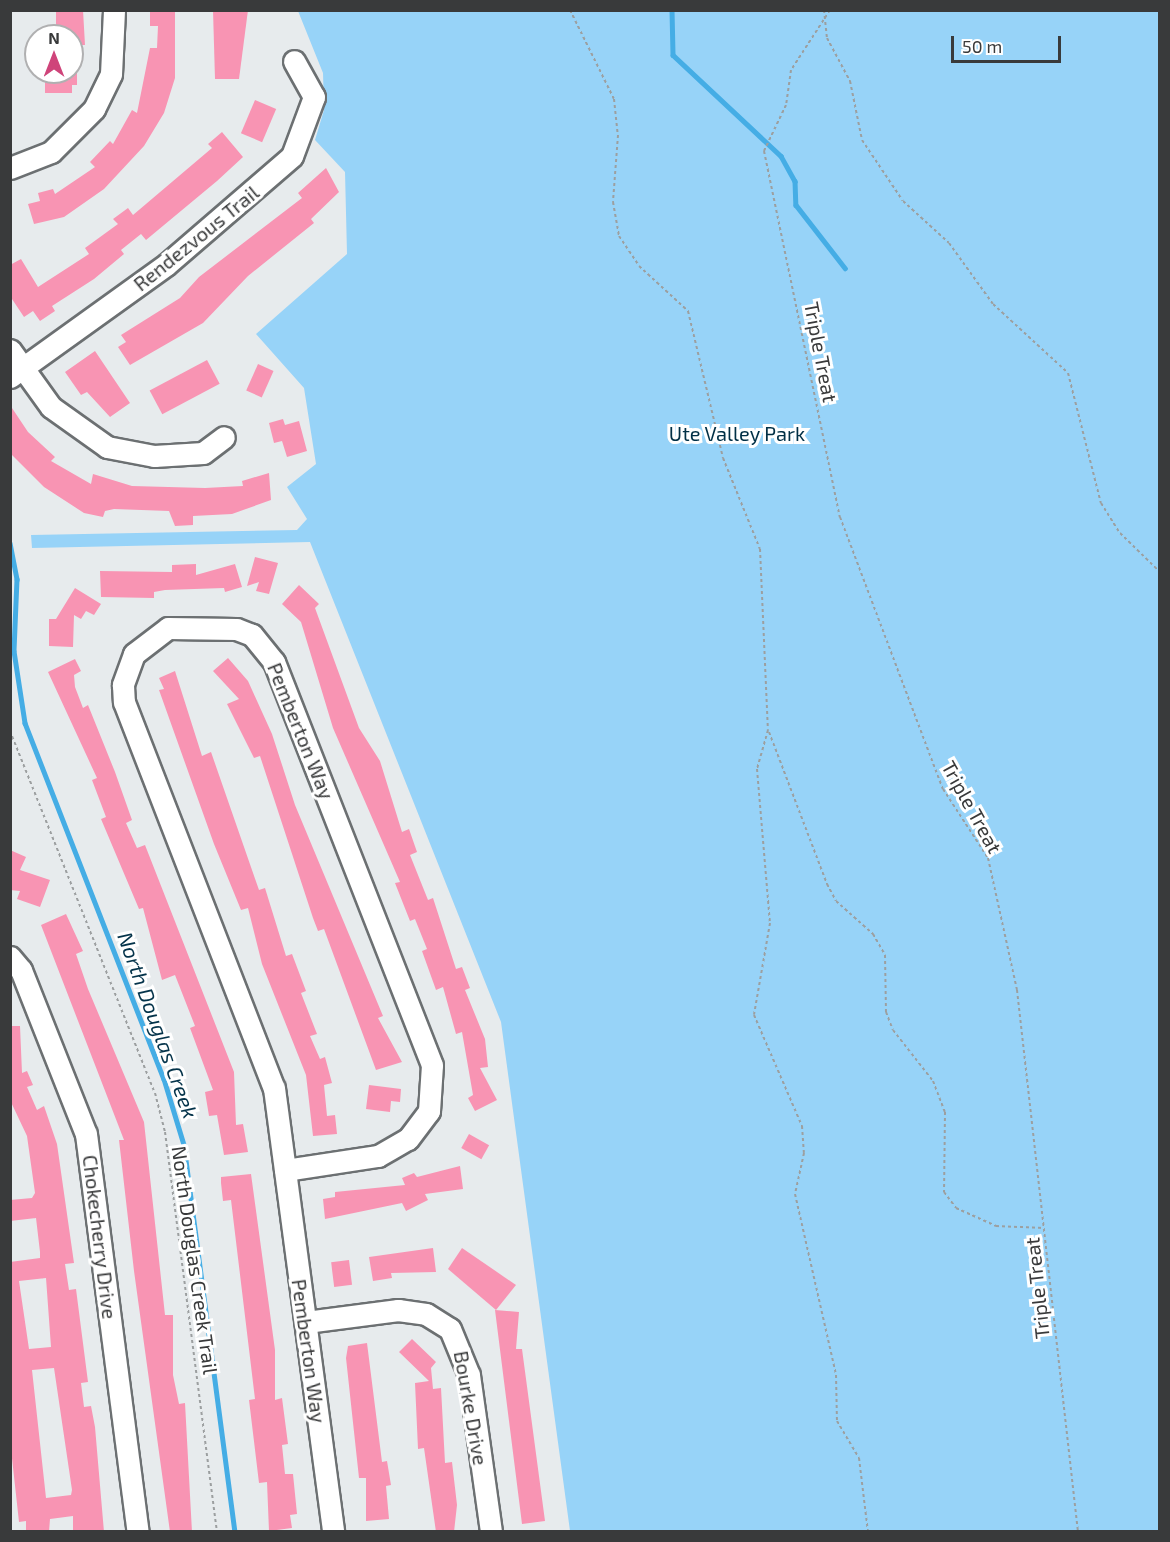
<!DOCTYPE html>
<html>
<head>
<meta charset="utf-8">
<style>
  body { margin:0 }
  #map { position:relative; width:1170px; height:1542px; overflow:hidden; background:#e7ebed; font-family:"Exo 2",sans-serif }
  div>[style] { position:absolute }
  .green>* { inset:0; background:#97d3f8 }
  .stream>* { height:4.5px; margin:-2.25px; padding:0 2.25px; transform-origin:2.25px; border-radius:2.25px; background:#45ade5 }
  .building>* { inset:0; background:#f894b3; transform-origin:0 0 }
  .path>* { height:2px; margin-top:-1px; transform-origin:0; background:repeating-linear-gradient(90deg,#9c9fa0 0 3px,transparent 0 6px) }
  .roads { filter:drop-shadow(2px 0 #6c7072) drop-shadow(-2px 0 #6c7072) drop-shadow(0 2px #6c7072) drop-shadow(0 -2px #6c7072) }
  .minor>* { height:21px; margin:-10.5px; padding:0 10.5px; transform-origin:10.5px; border-radius:10.5px; background:#fff }
  span { translate:-50% -50%; white-space:nowrap; text-align:center; line-height:1.15; -webkit-text-stroke:6px #fff; paint-order:stroke }
  .street-label { font-size:20px; color:#393a3b }
  .park-label { font-size:20px; color:#013046 }
  .water-label { font-size:21px; color:#04334a; font-style:italic }
  .frame { position:absolute; inset:0; border:12px solid #393a3b; pointer-events:none }
  .north { position:absolute; left:24px; top:24px; width:60px; height:60px; box-sizing:border-box; background:#fff; border:2px solid #b0b0b1; border-radius:50%; rotate:0deg; font-size:16px; font-weight:700; line-height:24px; text-align:center; color:#393a3b }
  .north::after { content:''; display:block; margin:auto; width:21px; height:27px; background:#cf447a; clip-path:polygon(50% 0,100% 100%,50% 72%,0 100%) }
  .scale { position:absolute; left:951px; top:36px; width:110px; height:27px; box-sizing:border-box; border:3px solid #393a3b; border-top:0; padding-left:8px; font-size:18px; line-height:21px; white-space:nowrap; color:#393a3b; -webkit-text-stroke:4px #fff; paint-order:stroke }
</style>
</head>
<body>
<div id="map">
  <div class="green">
    <div style="clip-path:polygon(298px 11px,1159px 11px,1159px 1531px,570px 1531px,501px 1022px,310px 542px,32px 548px,31px 535px,297px 530px,307px 519px,287px 487px,316px 464px,304px 388px,256px 334px,347px 254px,345px 172px,315px 140px,324px 110px,323px 73px)"></div>
  </div>
  <div class="stream">
    <div style="left:672px;top:10px;width:45px;rotate:88.7deg"></div>
    <div style="left:673px;top:55px;width:148px;rotate:43.1deg"></div>
    <div style="left:781px;top:156px;width:29px;rotate:61deg"></div>
    <div style="left:795px;top:181px;width:24px;rotate:88deg"></div>
    <div style="left:796px;top:205px;width:80px;rotate:52.1deg"></div>
    <div style="left:10px;top:543px;width:37px;rotate:79deg"></div>
    <div style="left:17px;top:579px;width:72px;rotate:92.4deg"></div>
    <div style="left:14px;top:651px;width:73px;rotate:81.3deg"></div>
    <div style="left:25px;top:723px;width:382px;rotate:68.7deg"></div>
    <div style="left:164px;top:1079px;width:69px;rotate:73.1deg"></div>
    <div style="left:184px;top:1145px;width:390px;rotate:82.5deg"></div>
  </div>
  <div class="building">
    <div style="clip-path:polygon(56px 10px,83px 10px,85px 45px,72px 45px,72px 36px,56px 36px)"></div>
    <div style="clip-path:polygon(150px 10px,175px 10px,175px 78px,164px 113px,144px 146px,104px 189px,64px 217px,34px 224px,28px 204px,40px 201px,38px 193px,53px 189px,55px 194px,95px 167px,90px 162px,110px 141px,113px 144px,132px 110px,137px 113px,150px 48px,157px 48px,158px 26px,150px 26px)"></div>
    <div style="clip-path:polygon(213px 10px,248px 10px,239px 79px,215px 79px)"></div>
    <div style="clip-path:polygon(45px 72px,77px 72px,77px 85px,72px 85px,72px 93px,45px 93px)"></div>
    <div style="left:255px;top:100px;width:23px;height:36px;rotate:23deg"></div>
    <div style="clip-path:polygon(222px 132px,243px 157px,217px 181px,146px 240px,141px 234px,121px 250px,124px 254px,94px 279px,52px 306px,55px 311px,40px 321px,33px 311px,24px 317px,10px 296px,10px 265px,21px 259px,38px 287px,89px 254px,85px 248px,118px 224px,113px 219px,128px 208px,133px 215px,212px 148px,208px 144px)"></div>
    <div style="clip-path:polygon(326px 168px,339px 192px,311px 219px,314px 223px,248px 276px,203px 323px,130px 365px,118px 347px,126px 342px,121px 335px,180px 298px,199px 277px,302px 198px,298px 193px)"></div>
    <div style="clip-path:polygon(95px 351px,130px 403px,110px 417px,87px 392px,81px 395px,65px 372px)"></div>
    <div style="left:207px;top:360px;width:27px;height:65px;rotate:62deg"></div>
    <div style="left:258px;top:364px;width:17px;height:29px;rotate:24deg"></div>
    <div style="clip-path:polygon(10px 405px,28px 432px,55px 457px,51px 461px,91px 484px,93px 474px,132px 486px,205px 488px,243px 486px,242px 481px,269px 473px,271px 500px,232px 514px,193px 516px,193px 525px,175px 526px,169px 511px,114px 509px,105px 511px,103px 517px,84px 513px,44px 487px,10px 453px)"></div>
    <div style="clip-path:polygon(283px 419px,285px 425px,299px 421px,307px 451px,287px 457px,282px 441px,274px 443px,269px 423px)"></div>
    <div style="clip-path:polygon(255px 557px,278px 563px,269px 594px,256px 591px,259px 582px,247px 586px)"></div>
    <div style="clip-path:polygon(196px 564px,196px 575px,235px 564px,242px 587px,225px 592px,224px 588px,165px 590px,154px 592px,154px 598px,101px 597px,100px 571px,172px 572px,172px 565px)"></div>
    <div style="clip-path:polygon(299px 585px,319px 604px,315px 608px,359px 728px,380px 761px,402px 832px,409px 829px,417px 852px,410px 855px,428px 900px,433px 898px,456px 969px,462px 967px,470px 988px,465px 990px,485px 1039px,488px 1067px,480px 1068px,497px 1100px,475px 1111px,468px 1098px,473px 1095px,462px 1032px,456px 1034px,443px 987px,436px 990px,422px 951px,427px 949px,415px 919px,410px 921px,395px 883px,400px 882px,333px 728px,301px 622px,282px 604px)"></div>
    <div style="clip-path:polygon(75px 588px,101px 604px,94px 615px,86px 611px,81px 619px,74px 615px,73px 647px,49px 646px,49px 619px,56px 619px)"></div>
    <div style="clip-path:polygon(228px 658px,248px 681px,272px 734px,295px 805px,383px 1016px,378px 1018px,402px 1062px,376px 1070px,324px 929px,318px 931px,313px 918px,260px 756px,254px 758px,227px 704px,239px 699px,213px 671px)"></div>
    <div style="clip-path:polygon(75px 659px,81px 671px,74px 675px,75px 687px,83px 708px,88px 705px,115px 772px,132px 820px,126px 823px,137px 848px,145px 845px,234px 1072px,236px 1125px,243px 1124px,248px 1152px,224px 1155px,217px 1115px,209px 1116px,205px 1092px,213px 1090px,190px 1028px,195px 1026px,175px 975px,162px 980px,143px 908px,139px 909px,101px 819px,106px 817px,92px 780px,97px 778px,48px 672px)"></div>
    <div style="clip-path:polygon(175px 671px,202px 756px,211px 752px,259px 890px,265px 888px,286px 956px,292px 954px,306px 991px,301px 993px,317px 1034px,310px 1036px,320px 1059px,325px 1057px,332px 1083px,324px 1085px,327px 1116px,335px 1115px,337px 1134px,313px 1136px,306px 1075px,262px 964px,248px 908px,241px 910px,214px 844px,159px 690px,164px 689px,159px 678px)"></div>
    <div style="clip-path:polygon(10px 850px,26px 857px,20px 870px,50px 880px,40px 907px,17px 899px,20px 891px,10px 890px)"></div>
    <div style="clip-path:polygon(66px 914px,83px 951px,76px 954px,88px 989px,144px 1122px,165px 1315px,173px 1315px,173px 1375px,179px 1404px,185px 1403px,192px 1532px,170px 1532px,134px 1271px,119px 1140px,124px 1140px,41px 925px)"></div>
    <div style="clip-path:polygon(evenodd,10px 1026px,20px 1026px,22px 1073px,27px 1071px,33px 1085px,27px 1087px,37px 1110px,44px 1106px,57px 1144px,74px 1263px,65px 1264px,69px 1290px,76px 1289px,88px 1382px,81px 1383px,84px 1407px,91px 1406px,95px 1427px,104px 1532px,73px 1532px,73px 1516px,50px 1519px,49px 1532px,26px 1532px,26px 1521px,19px 1522px,10px 1440px,10px 1262px,40px 1258px,40px 1252px,36px 1218px,10px 1221px,10px 1200px,32px 1198px,35px 1193px,27px 1136px,10px 1100px,10px 1026px,46px 1278px,51px 1347px,29px 1349px,19px 1281px,46px 1278px,10px 1026px,54px 1368px,72px 1490px,71px 1495px,46px 1498px,32px 1370px,54px 1368px)"></div>
    <div style="clip-path:polygon(369px 1085px,401px 1089px,400px 1102px,391px 1101px,390px 1112px,366px 1109px)"></div>
    <div style="left:469px;top:1134px;width:23px;height:16px;rotate:29deg"></div>
    <div style="clip-path:polygon(460px 1166px,463px 1189px,425px 1194px,428px 1200px,406px 1211px,402px 1203px,325px 1219px,323px 1199px,335px 1197px,335px 1192px,405px 1185px,402px 1178px,414px 1173px,417px 1177px)"></div>
    <div style="clip-path:polygon(251px 1174px,275px 1350px,275px 1400px,282px 1398px,288px 1444px,282px 1445px,285px 1474px,293px 1474px,297px 1514px,290px 1515px,292px 1528px,269px 1531px,267px 1482px,259px 1483px,249px 1400px,255px 1399px,231px 1200px,223px 1201px,221px 1183px,221px 1177px)"></div>
    <div style="clip-path:polygon(433px 1248px,436px 1272px,391px 1273px,392px 1278px,373px 1281px,369px 1257px)"></div>
    <div style="clip-path:polygon(462px 1248px,516px 1285px,496px 1310px,448px 1269px)"></div>
    <div style="left:349px;top:1260px;width:25px;height:18px;rotate:83deg"></div>
    <div style="clip-path:polygon(495px 1310px,519px 1312px,516px 1349px,522px 1349px,545px 1521px,522px 1524px)"></div>
    <div style="clip-path:polygon(412px 1339px,436px 1362px,431px 1368px,433px 1389px,441px 1388px,445px 1463px,452px 1462px,457px 1505px,454px 1532px,436px 1532px,424px 1448px,418px 1449px,415px 1383px,429px 1381px,399px 1352px)"></div>
    <div style="clip-path:polygon(367px 1343px,382px 1462px,387px 1461px,391px 1485px,386px 1486px,389px 1519px,366px 1521px,366px 1478px,359px 1478px,346px 1358px,348px 1346px)"></div>
  </div>
  <div class="path">
    <div style="left:570px;top:10px;width:99px;rotate:63.7deg"></div>
    <div style="left:614px;top:99px;width:36px;rotate:84deg"></div>
    <div style="left:618px;top:135px;width:67px;rotate:94.3deg"></div>
    <div style="left:613px;top:202px;width:35px;rotate:80deg"></div>
    <div style="left:619px;top:236px;width:36px;rotate:56deg"></div>
    <div style="left:639px;top:266px;width:67px;rotate:42.6deg"></div>
    <div style="left:688px;top:311px;width:151px;rotate:76.6deg"></div>
    <div style="left:723px;top:458px;width:98px;rotate:67.9deg"></div>
    <div style="left:760px;top:549px;width:181px;rotate:87.5deg"></div>
    <div style="left:768px;top:730px;width:41px;rotate:105.8deg"></div>
    <div style="left:757px;top:769px;width:155px;rotate:85.2deg"></div>
    <div style="left:770px;top:923px;width:93px;rotate:99.9deg"></div>
    <div style="left:754px;top:1015px;width:121px;rotate:66.6deg"></div>
    <div style="left:802px;top:1126px;width:27px;rotate:86deg"></div>
    <div style="left:804px;top:1153px;width:42px;rotate:102.4deg"></div>
    <div style="left:795px;top:1194px;width:186px;rotate:77.2deg"></div>
    <div style="left:836px;top:1375px;width:46px;rotate:88.8deg"></div>
    <div style="left:837px;top:1421px;width:43px;rotate:59.3deg"></div>
    <div style="left:859px;top:1458px;width:75px;rotate:83.1deg"></div>
    <div style="left:824px;top:10px;width:28px;rotate:84deg"></div>
    <div style="left:827px;top:38px;width:49px;rotate:61.9deg"></div>
    <div style="left:850px;top:81px;width:60px;rotate:78.5deg"></div>
    <div style="left:862px;top:140px;width:73px;rotate:56.1deg"></div>
    <div style="left:903px;top:201px;width:62px;rotate:42.4deg"></div>
    <div style="left:949px;top:243px;width:75px;rotate:54.2deg"></div>
    <div style="left:993px;top:304px;width:102px;rotate:42.6deg"></div>
    <div style="left:1068px;top:373px;width:134px;rotate:75.8deg"></div>
    <div style="left:1101px;top:503px;width:36px;rotate:58deg"></div>
    <div style="left:1120px;top:533px;width:56px;rotate:44.3deg"></div>
    <div style="left:830px;top:10px;width:72px;rotate:123deg"></div>
    <div style="left:791px;top:70px;width:35px;rotate:98deg"></div>
    <div style="left:786px;top:105px;width:51px;rotate:115.6deg"></div>
    <div style="left:764px;top:151px;width:374px;rotate:78.3deg"></div>
    <div style="left:840px;top:517px;width:291px;rotate:69.3deg"></div>
    <div style="left:943px;top:789px;width:82px;rotate:56.9deg"></div>
    <div style="left:988px;top:858px;width:135px;rotate:77.6deg"></div>
    <div style="left:1017px;top:990px;width:545px;rotate:83.58deg"></div>
    <div style="left:10px;top:731px;width:390px;rotate:68.2deg"></div>
    <div style="left:155px;top:1093px;width:40px;rotate:75.6deg"></div>
    <div style="left:165px;top:1132px;width:403px;rotate:82.6deg"></div>
    <div style="left:769px;top:732px;width:163px;rotate:69.1deg"></div>
    <div style="left:827px;top:884px;width:19px;rotate:62deg"></div>
    <div style="left:836px;top:901px;width:50px;rotate:41.7deg"></div>
    <div style="left:873px;top:934px;width:24px;rotate:60deg"></div>
    <div style="left:885px;top:955px;width:57px;rotate:89deg"></div>
    <div style="left:886px;top:1012px;width:19px;rotate:69deg"></div>
    <div style="left:893px;top:1030px;width:65px;rotate:51.9deg"></div>
    <div style="left:933px;top:1081px;width:33px;rotate:69deg"></div>
    <div style="left:945px;top:1112px;width:80px;rotate:90.7deg"></div>
    <div style="left:944px;top:1192px;width:20px;rotate:53deg"></div>
    <div style="left:956px;top:1208px;width:44px;rotate:24.2deg"></div>
    <div style="left:996px;top:1226px;width:48px;rotate:2.4deg"></div>
  </div>
  <div class="roads">
    <div class="minor">
      <div style="left:10px;top:168px;width:44px;rotate:-21.3deg"></div>
      <div style="left:51px;top:152px;width:61px;rotate:-45deg"></div>
      <div style="left:94px;top:109px;width:39px;rotate:-64deg"></div>
      <div style="left:111px;top:74px;width:64px;rotate:-87.3deg"></div>
      <div style="left:10px;top:350px;width:70px;rotate:54.3deg"></div>
      <div style="left:51px;top:407px;width:69px;rotate:35.5deg"></div>
      <div style="left:107px;top:447px;width:48px;rotate:10.8deg"></div>
      <div style="left:154px;top:456px;width:49px;rotate:-3.5deg"></div>
      <div style="left:203px;top:453px;width:26px;rotate:-37deg"></div>
      <div style="left:10px;top:377px;width:193px;rotate:-35.7deg"></div>
      <div style="left:167px;top:264px;width:165px;rotate:-40.8deg"></div>
      <div style="left:292px;top:156px;width:63px;rotate:-69.6deg"></div>
      <div style="left:314px;top:97px;width:41px;rotate:-119.1deg"></div>
      <div style="left:10px;top:957px;width:17px;rotate:50deg"></div>
      <div style="left:21px;top:970px;width:176px;rotate:68.4deg"></div>
      <div style="left:86px;top:1134px;width:401px;rotate:82.6deg"></div>
      <div style="left:285px;top:1170px;width:94px;rotate:-8.6deg"></div>
      <div style="left:378px;top:1156px;width:34px;rotate:-30deg"></div>
      <div style="left:408px;top:1139px;width:35px;rotate:-53deg"></div>
      <div style="left:429px;top:1111px;width:46px;rotate:-86.3deg"></div>
      <div style="left:432px;top:1065px;width:433px;rotate:-111.4deg"></div>
      <div style="left:274px;top:662px;width:35px;rotate:-129deg"></div>
      <div style="left:252px;top:635px;width:17px;rotate:-159deg"></div>
      <div style="left:236px;top:629px;width:68px;rotate:-179.2deg"></div>
      <div style="left:168px;top:628px;width:43px;rotate:142.6deg"></div>
      <div style="left:134px;top:654px;width:33px;rotate:110deg"></div>
      <div style="left:123px;top:685px;width:17px;rotate:87deg"></div>
      <div style="left:124px;top:702px;width:414px;rotate:68.8deg"></div>
      <div style="left:274px;top:1088px;width:448px;rotate:82.4deg"></div>
      <div style="left:306px;top:1322px;width:93px;rotate:-7.4deg"></div>
      <div style="left:398px;top:1310px;width:28px;rotate:8deg"></div>
      <div style="left:426px;top:1314px;width:28px;rotate:32deg"></div>
      <div style="left:450px;top:1329px;width:50px;rotate:67.6deg"></div>
      <div style="left:469px;top:1375px;width:159px;rotate:82deg"></div>
    </div>
  </div>
  <div class="street-label">
    <span style="left:196px;top:238px;rotate:-39deg">Rendezvous Trail</span>
    <span style="left:821px;top:352px;rotate:79deg">Triple Treat</span>
    <span style="left:301px;top:731px;rotate:68deg">Pemberton Way</span>
    <span style="left:972px;top:807px;rotate:61deg">Triple Treat</span>
    <span style="left:100px;top:1237px;rotate:83deg">Chokecherry Drive</span>
    <span style="left:195px;top:1260px;rotate:82deg">North Douglas Creek Trail</span>
    <span style="left:1037px;top:1288px;rotate:-96deg">Triple Treat</span>
    <span style="left:309px;top:1351px;rotate:82deg">Pemberton Way</span>
    <span style="left:471px;top:1408px;rotate:80deg">Bourke Drive</span>
  </div>
  <div class="park-label">
    <span style="left:737px;top:433px">Ute Valley Park</span>
  </div>
  <div class="water-label">
    <span style="left:158px;top:1025px;rotate:70deg">North Douglas Creek</span>
  </div>
  <div class="frame"></div>
  <div class="north">N</div>
  <div class="scale">50 m</div>
</div>
</body>
</html>
